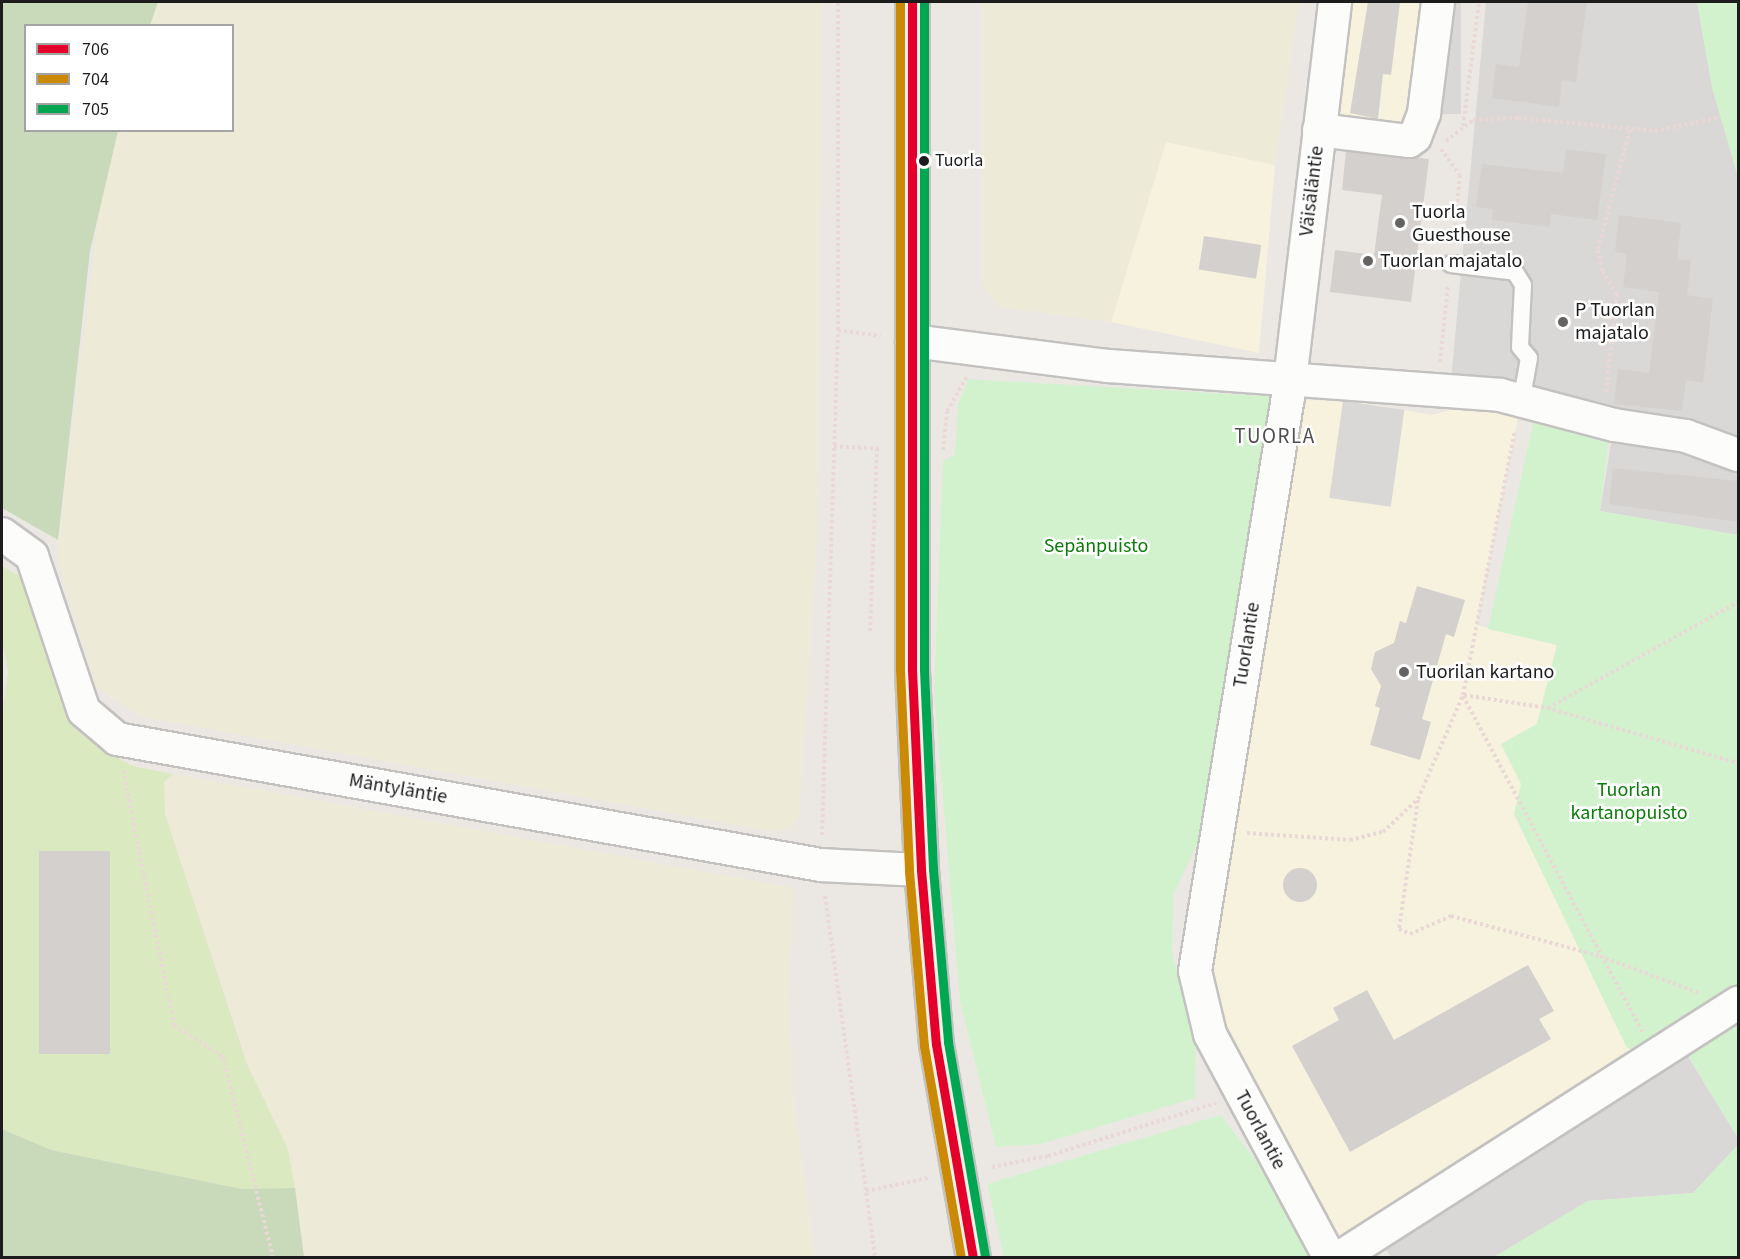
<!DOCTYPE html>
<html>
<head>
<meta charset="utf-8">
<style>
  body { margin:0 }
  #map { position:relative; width:1740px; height:1259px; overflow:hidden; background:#ebe8e4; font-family:"Source Sans 3",sans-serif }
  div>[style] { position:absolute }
  .residential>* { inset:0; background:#dad8d6 }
  .education>* { inset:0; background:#f6f2de }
  .religious>* { inset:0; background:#d9d8d6; transform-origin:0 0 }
  .farmland>* { inset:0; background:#edebd7 }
  .grass>* { inset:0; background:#dbe9c1 }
  .forest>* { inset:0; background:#c8dab9 }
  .park>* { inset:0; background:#d2f2ce }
  .building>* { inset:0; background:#d3d0cd; transform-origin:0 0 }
  .round { border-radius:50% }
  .path>* { height:4px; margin-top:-2px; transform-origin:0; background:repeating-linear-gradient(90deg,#ead8d7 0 3px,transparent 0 6px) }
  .roads { filter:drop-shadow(2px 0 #c3c2c0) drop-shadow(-2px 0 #c3c2c0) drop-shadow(0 2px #c3c2c0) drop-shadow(0 -2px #c3c2c0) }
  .lane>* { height:16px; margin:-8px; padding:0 8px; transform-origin:8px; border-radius:8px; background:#fcfcfb }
  .street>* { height:32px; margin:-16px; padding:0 16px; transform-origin:16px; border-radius:16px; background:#fcfcfb }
  .secondary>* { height:33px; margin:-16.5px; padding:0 16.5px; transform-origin:16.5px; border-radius:16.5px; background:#f3f2e9 }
  .bus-1>* { height:9px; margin:-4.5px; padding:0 4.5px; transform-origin:4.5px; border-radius:4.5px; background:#e4002b }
  .bus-2>* { height:9px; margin:-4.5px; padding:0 4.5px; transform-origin:4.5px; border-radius:4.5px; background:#cb8a06 }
  .bus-3>* { height:9px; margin:-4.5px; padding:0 4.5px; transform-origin:4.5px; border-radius:4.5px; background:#00a651 }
  .dots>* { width:16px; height:16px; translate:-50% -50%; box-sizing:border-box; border:3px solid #fff; border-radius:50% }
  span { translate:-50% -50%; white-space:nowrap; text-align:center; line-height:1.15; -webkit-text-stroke:5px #fff; paint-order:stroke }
  .bus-label { font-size:18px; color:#1c1c1c }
  .left { translate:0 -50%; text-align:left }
  .street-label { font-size:20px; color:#1c1c1c }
  .poi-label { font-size:20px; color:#1c1c1c }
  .park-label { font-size:20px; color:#0a7c08 }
  .neighbourhood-label { font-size:21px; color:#4f4f4f; letter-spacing:1.5px }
  .frame { position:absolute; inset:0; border:3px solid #1c1c1c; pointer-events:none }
  .legend { position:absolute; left:24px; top:24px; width:210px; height:108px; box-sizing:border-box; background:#fff; border:2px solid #a4a4a4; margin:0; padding:8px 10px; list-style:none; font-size:18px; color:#1c1c1c }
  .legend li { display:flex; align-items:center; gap:12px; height:30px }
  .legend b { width:30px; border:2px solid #a4a4a4 }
</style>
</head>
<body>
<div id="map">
  <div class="residential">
    <div style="clip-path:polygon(1486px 2px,1697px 2px,1712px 87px,1738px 177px,1738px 535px,1600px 511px,1614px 425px,1451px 380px)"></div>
  </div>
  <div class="education">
    <div style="clip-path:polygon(1345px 2px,1436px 2px,1414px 136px,1331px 124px)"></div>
    <div style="clip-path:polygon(1166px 142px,1275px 165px,1259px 353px,1111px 322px)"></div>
    <div style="clip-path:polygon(1500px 395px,1521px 403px,1476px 625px,1557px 645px,1514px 814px,1656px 1055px,1339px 1257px,1222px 1030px,1211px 969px,1299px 400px,1352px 401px,1432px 415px)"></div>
  </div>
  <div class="religious">
    <div style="left:1438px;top:2px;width:23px;height:112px"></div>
    <div style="clip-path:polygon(1540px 301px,1592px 307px,1583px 371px,1545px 366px,1532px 346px)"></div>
    <div style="left:1343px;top:401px;width:62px;height:98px;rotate:8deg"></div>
    <div style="clip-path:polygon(1693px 403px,1738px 407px,1735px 452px,1686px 436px)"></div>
    <div style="clip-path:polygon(1678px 1040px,1738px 1138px,1738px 1145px,1693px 1193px,1588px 1201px,1494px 1257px,1391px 1257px,1375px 1234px)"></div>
  </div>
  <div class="farmland">
    <div style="clip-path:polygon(158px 2px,822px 2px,817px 544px,799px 817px,789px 830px,769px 831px,142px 717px,96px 687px,58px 565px,58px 540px,102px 191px,118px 131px,232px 130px,232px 26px,150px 25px)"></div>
    <div style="clip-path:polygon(982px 2px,1299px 2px,1275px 165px,1166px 142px,1111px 322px,998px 307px,982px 284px)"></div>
    <div style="clip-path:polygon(173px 774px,794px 888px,788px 994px,793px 1092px,815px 1257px,304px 1257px,288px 1149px,247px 1064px,165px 814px,164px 782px)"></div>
  </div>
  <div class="grass">
    <div style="clip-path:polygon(2px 566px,23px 578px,75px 723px,96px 746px,133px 766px,173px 774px,164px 782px,165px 814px,247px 1064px,288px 1149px,295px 1188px,242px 1189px,51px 1150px,2px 1129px,2px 716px,8px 672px,2px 639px)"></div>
  </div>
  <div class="forest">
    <div style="clip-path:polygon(2px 2px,158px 2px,150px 25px,26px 26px,26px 130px,118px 131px,90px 251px,58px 540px,2px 508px)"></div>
    <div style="clip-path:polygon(2px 1129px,51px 1150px,242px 1189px,295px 1188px,304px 1257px,2px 1257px)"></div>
  </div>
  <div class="park">
    <div style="clip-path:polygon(1697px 2px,1738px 2px,1738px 177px,1712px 87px)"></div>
    <div style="clip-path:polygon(968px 379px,1280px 397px,1205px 827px,1173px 895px,1172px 954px,1196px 1036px,1195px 1098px,1041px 1144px,996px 1147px,960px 1001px,934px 690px,943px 461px,955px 455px,958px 405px)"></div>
    <div style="clip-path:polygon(1533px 423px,1608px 442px,1600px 511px,1738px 535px,1738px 1138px,1679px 1040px,1656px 1055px,1627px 1048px,1514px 814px,1521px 784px,1501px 744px,1537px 724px,1557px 645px,1488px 629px)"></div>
    <div style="clip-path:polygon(1221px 1115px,1329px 1257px,1004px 1257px,987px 1184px)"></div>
    <div style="clip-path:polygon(1738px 1145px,1738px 1257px,1494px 1257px,1588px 1201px,1693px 1193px)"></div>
  </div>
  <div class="building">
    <div style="clip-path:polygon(1368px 2px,1400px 2px,1391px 75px,1383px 74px,1378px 119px,1350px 113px)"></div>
    <div style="clip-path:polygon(1528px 2px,1587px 2px,1576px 82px,1562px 80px,1559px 107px,1492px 98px,1496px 64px,1519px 67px)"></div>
    <div style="clip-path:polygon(1566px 149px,1606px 154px,1597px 220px,1551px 214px,1550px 227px,1492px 220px,1493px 209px,1476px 207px,1482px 164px,1563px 173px)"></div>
    <div style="clip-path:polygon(1346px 151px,1429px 159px,1411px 302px,1330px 292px,1335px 250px,1374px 255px,1382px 195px,1342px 190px)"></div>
    <div style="clip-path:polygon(1619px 215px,1681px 223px,1677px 259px,1691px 261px,1687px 295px,1713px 299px,1703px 383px,1686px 380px,1682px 411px,1614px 404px,1618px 369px,1649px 373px,1659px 292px,1623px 287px,1627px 254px,1615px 252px)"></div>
    <div style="left:1204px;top:236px;width:58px;height:34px;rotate:9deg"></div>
    <div style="clip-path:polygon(1613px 468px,1738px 481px,1738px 522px,1609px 504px)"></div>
    <div style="clip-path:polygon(1417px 586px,1465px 600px,1454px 637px,1446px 634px,1422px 719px,1431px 722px,1420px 760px,1370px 745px,1380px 708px,1375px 706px,1381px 686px,1371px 669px,1375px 652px,1394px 643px,1400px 621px,1406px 623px)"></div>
    <div style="left:110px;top:851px;width:203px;height:71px;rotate:90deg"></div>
    <div class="round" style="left:1283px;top:868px;width:34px;height:34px"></div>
    <div style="clip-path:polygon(1528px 965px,1554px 1011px,1539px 1019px,1551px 1039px,1350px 1152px,1292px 1046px,1339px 1020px,1333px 1008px,1367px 990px,1394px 1040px)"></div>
  </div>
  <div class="path">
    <div style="left:1463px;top:126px;width:125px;rotate:-82.6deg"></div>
    <div style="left:1446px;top:141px;width:34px;rotate:-38deg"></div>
    <div style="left:1473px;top:120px;width:45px;rotate:-2.5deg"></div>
    <div style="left:1518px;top:118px;width:138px;rotate:5.4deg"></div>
    <div style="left:1655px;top:131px;width:67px;rotate:-12deg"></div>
    <div style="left:1441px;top:149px;width:32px;rotate:54deg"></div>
    <div style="left:1460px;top:175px;width:68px;rotate:95.9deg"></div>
    <div style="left:838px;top:330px;width:43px;rotate:7.9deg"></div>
    <div style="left:1440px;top:362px;width:76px;rotate:-84deg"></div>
    <div style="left:1606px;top:392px;width:99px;rotate:-83.6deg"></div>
    <div style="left:1617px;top:294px;width:27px;rotate:-123deg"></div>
    <div style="left:1602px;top:271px;width:22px;rotate:-100deg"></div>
    <div style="left:1598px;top:249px;width:124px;rotate:-75.1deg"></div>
    <div style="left:834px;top:446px;width:47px;rotate:3.7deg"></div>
    <div style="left:943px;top:450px;width:39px;rotate:-84deg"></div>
    <div style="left:947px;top:411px;width:39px;rotate:-60deg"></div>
    <div style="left:870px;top:631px;width:183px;rotate:-87.8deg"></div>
    <div style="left:1464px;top:695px;width:84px;rotate:8.9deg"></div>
    <div style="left:1547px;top:708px;width:199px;rotate:16.1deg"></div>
    <div style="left:1463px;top:696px;width:380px;rotate:61.9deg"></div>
    <div style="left:1548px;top:708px;width:218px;rotate:-29.2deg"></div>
    <div style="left:123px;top:770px;width:260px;rotate:78.7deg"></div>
    <div style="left:174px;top:1025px;width:59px;rotate:33.1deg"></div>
    <div style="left:223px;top:1057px;width:207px;rotate:76deg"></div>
    <div style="left:1418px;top:800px;width:130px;rotate:98.4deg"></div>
    <div style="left:1399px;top:929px;width:12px;rotate:24deg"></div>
    <div style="left:1410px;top:934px;width:45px;rotate:-23.7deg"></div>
    <div style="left:1451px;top:916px;width:154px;rotate:15deg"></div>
    <div style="left:1600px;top:956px;width:106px;rotate:20.5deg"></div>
    <div style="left:1247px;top:833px;width:103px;rotate:3.9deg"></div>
    <div style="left:1350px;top:840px;width:34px;rotate:-14deg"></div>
    <div style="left:1383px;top:832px;width:48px;rotate:-43.3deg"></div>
    <div style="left:1418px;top:799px;width:113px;rotate:-66.6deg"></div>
    <div style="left:1463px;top:695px;width:270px;rotate:-78.9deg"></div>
    <div style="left:822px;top:835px;width:505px;rotate:-88.19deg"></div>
    <div style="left:838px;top:330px;width:328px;rotate:-90deg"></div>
    <div style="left:825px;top:896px;width:365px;rotate:82.1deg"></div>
    <div style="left:992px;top:1167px;width:57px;rotate:-11.1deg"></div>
    <div style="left:1048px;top:1156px;width:176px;rotate:-17.5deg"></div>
    <div style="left:866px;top:1191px;width:64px;rotate:-11.7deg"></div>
  </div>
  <div class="roads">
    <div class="lane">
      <div style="left:1451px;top:264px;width:64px;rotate:7.1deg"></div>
      <div style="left:1515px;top:272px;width:15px;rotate:58deg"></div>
      <div style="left:1523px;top:285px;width:62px;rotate:92.8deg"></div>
      <div style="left:1520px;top:347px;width:14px;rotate:51deg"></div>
      <div style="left:1529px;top:358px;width:46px;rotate:100.1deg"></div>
    </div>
    <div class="street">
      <div style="left:1319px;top:130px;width:91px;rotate:7deg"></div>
      <div style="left:1409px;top:141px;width:7px;rotate:-34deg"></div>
      <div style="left:1415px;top:137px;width:26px;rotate:-69deg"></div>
      <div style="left:1424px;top:113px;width:112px;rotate:-82.8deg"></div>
      <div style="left:912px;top:341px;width:198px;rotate:7.3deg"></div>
      <div style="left:1108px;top:366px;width:393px;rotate:4.2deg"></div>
      <div style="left:1500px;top:395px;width:118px;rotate:14.7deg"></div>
      <div style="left:1614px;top:425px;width:73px;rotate:8.7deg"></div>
      <div style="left:1686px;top:436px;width:55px;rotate:20.1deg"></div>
      <div style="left:2px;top:534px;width:37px;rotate:36deg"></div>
      <div style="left:32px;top:556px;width:163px;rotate:71.5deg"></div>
      <div style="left:84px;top:711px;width:43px;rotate:40.3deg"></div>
      <div style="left:117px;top:739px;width:715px;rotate:10.15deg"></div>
      <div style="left:821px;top:865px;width:100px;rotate:2.9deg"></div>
      <div style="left:1330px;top:1258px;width:254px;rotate:-118.2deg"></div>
      <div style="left:1210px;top:1034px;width:65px;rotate:-103.4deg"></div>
      <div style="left:1195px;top:971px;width:581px;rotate:-80.8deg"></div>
      <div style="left:1288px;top:397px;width:398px;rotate:-83.2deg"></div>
      <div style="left:1339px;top:1258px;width:474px;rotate:-32.6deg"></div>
    </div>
    <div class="secondary">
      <div style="left:912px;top:2px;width:668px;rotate:90deg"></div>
      <div style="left:912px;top:670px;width:200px;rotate:87.4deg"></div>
      <div style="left:921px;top:870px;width:175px;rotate:85.1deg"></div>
      <div style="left:936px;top:1044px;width:217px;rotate:80.2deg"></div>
    </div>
  </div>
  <div class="bus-1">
    <div style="left:912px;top:2px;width:668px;rotate:90deg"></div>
    <div style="left:912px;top:670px;width:200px;rotate:87.4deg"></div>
    <div style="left:921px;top:870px;width:175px;rotate:85.1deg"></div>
    <div style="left:936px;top:1044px;width:217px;rotate:80.2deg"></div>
  </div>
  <div class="bus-2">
    <div style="left:900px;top:2px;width:668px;rotate:90deg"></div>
    <div style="left:900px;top:670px;width:201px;rotate:87.4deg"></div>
    <div style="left:909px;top:871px;width:176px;rotate:85.1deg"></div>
    <div style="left:924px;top:1046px;width:215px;rotate:80.1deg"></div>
  </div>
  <div class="bus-3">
    <div style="left:924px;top:2px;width:668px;rotate:90deg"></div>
    <div style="left:924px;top:670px;width:199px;rotate:87.4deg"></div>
    <div style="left:933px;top:869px;width:174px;rotate:85deg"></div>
    <div style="left:948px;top:1042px;width:217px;rotate:80.2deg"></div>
  </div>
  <div class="dots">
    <div style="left:924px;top:161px;background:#1c1c1c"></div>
    <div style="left:1400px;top:223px;background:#646362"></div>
    <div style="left:1368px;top:261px;background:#646362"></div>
    <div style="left:1563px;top:322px;background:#646362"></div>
    <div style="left:1404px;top:672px;background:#646362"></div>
  </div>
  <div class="bus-label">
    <span class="left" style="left:935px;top:161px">Tuorla</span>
  </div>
  <div class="street-label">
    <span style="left:1312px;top:191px;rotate:-83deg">Väisäläntie</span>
    <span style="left:1247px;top:645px;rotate:-81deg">Tuorlantie</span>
    <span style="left:398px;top:789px;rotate:10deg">Mäntyläntie</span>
    <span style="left:1260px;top:1130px;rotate:62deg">Tuorlantie</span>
  </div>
  <div class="poi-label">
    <span class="left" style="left:1412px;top:224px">Tuorla<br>Guesthouse</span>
    <span class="left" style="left:1380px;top:261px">Tuorlan majatalo</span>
    <span class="left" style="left:1575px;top:322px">P Tuorlan<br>majatalo</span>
    <span class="left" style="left:1416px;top:672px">Tuorilan kartano</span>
  </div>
  <div class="park-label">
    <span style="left:1096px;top:546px">Sepänpuisto</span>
    <span style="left:1629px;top:802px">Tuorlan<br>kartanopuisto</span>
  </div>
  <div class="neighbourhood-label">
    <span style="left:1275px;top:436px">TUORLA</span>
  </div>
  <div class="frame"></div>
  <ul class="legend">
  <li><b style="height:8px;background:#e4002b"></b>706</li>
  <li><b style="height:8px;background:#cb8a06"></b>704</li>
  <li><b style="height:8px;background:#00a651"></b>705</li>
  </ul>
</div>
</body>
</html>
